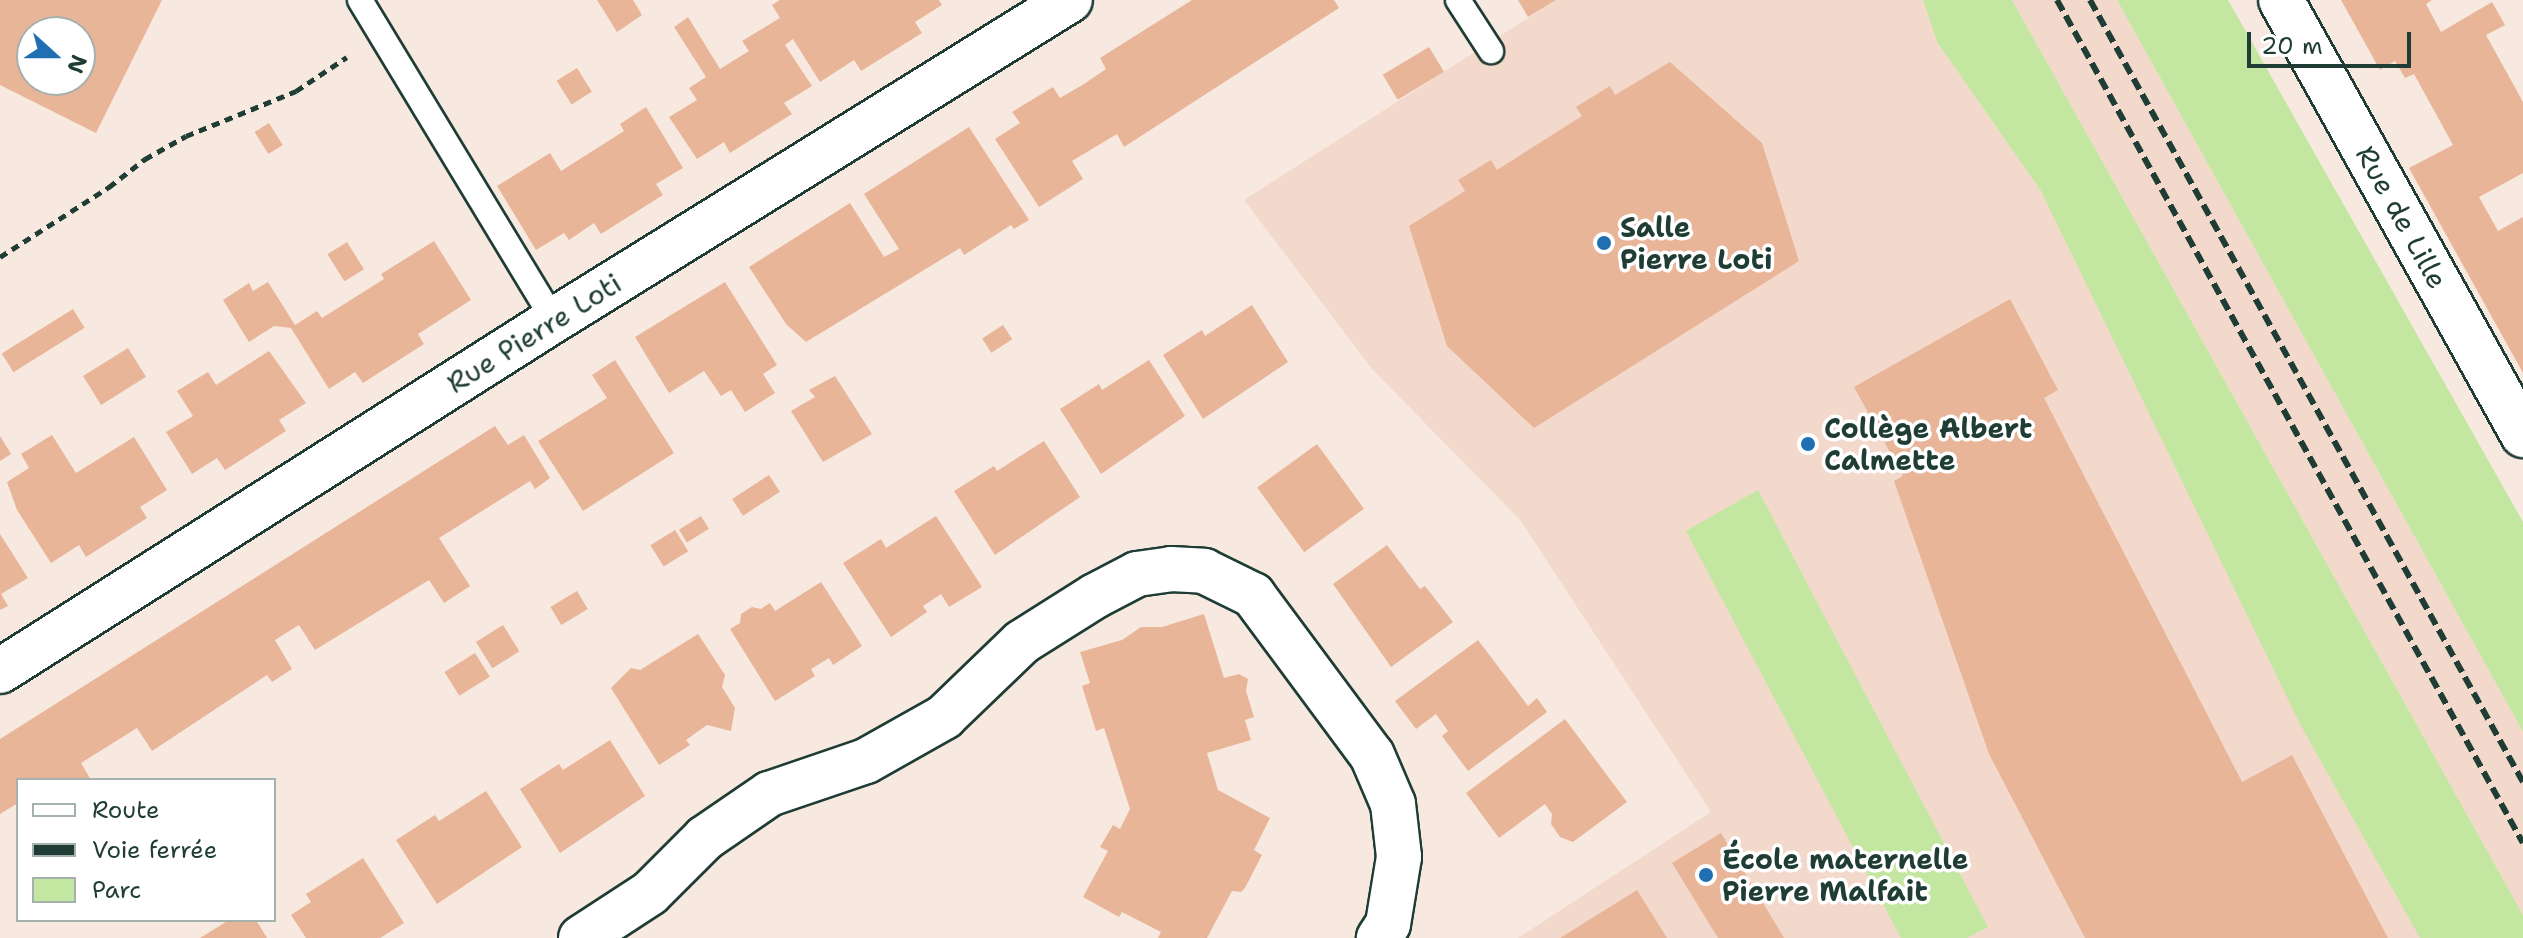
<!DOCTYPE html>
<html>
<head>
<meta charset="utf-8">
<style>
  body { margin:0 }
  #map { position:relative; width:2523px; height:938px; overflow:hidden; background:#f8e9e0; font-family:"Shantell Sans",sans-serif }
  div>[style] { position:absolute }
  .built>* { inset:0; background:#f3d9cb }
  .green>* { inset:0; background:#c3e7a1 }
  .building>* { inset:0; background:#e8b599; transform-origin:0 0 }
  .path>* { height:5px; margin-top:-2.5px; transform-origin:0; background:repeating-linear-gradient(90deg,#1f3d34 0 8px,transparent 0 14px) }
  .roads { filter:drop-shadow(2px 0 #1f3d34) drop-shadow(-2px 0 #1f3d34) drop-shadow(0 2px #1f3d34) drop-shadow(0 -2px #1f3d34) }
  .lane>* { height:24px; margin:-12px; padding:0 12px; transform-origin:12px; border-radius:12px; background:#fff }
  .street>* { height:44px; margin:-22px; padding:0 22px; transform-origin:22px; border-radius:22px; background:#fff }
  .rail>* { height:6px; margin-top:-3px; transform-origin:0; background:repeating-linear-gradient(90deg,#1f3d34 0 12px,transparent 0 18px) }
  .dots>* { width:22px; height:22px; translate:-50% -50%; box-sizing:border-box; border:4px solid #fff; border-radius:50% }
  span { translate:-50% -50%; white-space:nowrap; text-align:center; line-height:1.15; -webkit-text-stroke:7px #fff; paint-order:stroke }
  .street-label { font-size:28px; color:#1f3d34 }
  .poi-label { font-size:28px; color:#1f3d34; font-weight:700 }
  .left { translate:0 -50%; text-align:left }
  .legend { position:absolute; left:16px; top:778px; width:260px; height:144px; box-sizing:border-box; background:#fff; border:2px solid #a5b1ae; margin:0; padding:10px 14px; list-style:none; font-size:24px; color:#1f3d34 }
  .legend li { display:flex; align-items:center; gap:16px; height:40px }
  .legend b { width:40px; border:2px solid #a5b1ae }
  .north { position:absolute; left:16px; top:16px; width:80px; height:80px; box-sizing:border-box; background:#fff; border:2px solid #a5b1ae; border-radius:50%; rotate:111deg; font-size:22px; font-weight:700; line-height:32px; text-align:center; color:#1f3d34 }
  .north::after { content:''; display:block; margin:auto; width:28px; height:36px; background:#1f6fb2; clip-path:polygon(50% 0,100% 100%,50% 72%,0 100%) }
  .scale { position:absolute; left:2247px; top:32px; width:164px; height:36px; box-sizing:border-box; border:4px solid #1f3d34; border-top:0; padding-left:10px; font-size:24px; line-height:28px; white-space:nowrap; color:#1f3d34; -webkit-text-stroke:6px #fff; paint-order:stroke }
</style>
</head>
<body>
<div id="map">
  <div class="built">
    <div style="clip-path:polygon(1556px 0,1923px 0,1937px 42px,2041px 191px,2424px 938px,1518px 938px,1711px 812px,1520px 520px,1372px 369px,1244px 200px)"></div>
    <div style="clip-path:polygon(2012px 0,2117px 0,2523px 732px,2523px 915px)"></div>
  </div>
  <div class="green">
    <div style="clip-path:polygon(1923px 0,2012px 0,2523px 915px,2523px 938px,2420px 938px,2300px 724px,2041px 191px,1937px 42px)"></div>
    <div style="clip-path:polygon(2117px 0,2228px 0,2523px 522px,2523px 732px)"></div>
    <div style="clip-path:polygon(1758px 490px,1988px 927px,1967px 938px,1901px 938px,1686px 531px)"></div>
  </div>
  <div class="building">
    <div style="clip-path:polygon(evenodd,0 0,162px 0,96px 133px,0 85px,0 0,32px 32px,80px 32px,80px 80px,32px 80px,32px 32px)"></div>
    <div style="clip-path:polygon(597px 0,633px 0,642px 15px,617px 32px)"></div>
    <div style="clip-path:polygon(780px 0,939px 0,942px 5px,915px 22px,922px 33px,861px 71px,854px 60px,820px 82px,793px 39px,785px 45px,812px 86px,784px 103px,792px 114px,730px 153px,724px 142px,697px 159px,669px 117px,697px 100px,689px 88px,706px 77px,674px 27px,688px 17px,720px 69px,749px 51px,742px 41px,780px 18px,772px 5px)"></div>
    <div style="clip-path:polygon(1192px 0,1334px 0,1339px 8px,1124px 147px,1117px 134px,1072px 161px,1083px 179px,1039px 207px,995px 139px,1020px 123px,1012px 112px,1053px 87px,1060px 98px,1084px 84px,1106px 69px,1100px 58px)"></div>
    <div style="clip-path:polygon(1518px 0,1556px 0,1528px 17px)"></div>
    <div style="clip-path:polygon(2341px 0,2432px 0,2426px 4px,2441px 32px,2492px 2px,2505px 25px,2486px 35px,2523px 102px,2523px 173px,2479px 197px,2498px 231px,2523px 217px,2523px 373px,2409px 168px,2453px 145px,2414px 74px,2405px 78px,2395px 61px,2380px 70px)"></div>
    <div style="left:1429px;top:47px;width:29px;height:54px;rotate:59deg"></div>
    <div style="clip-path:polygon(1670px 62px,1762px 143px,1799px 261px,1534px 428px,1447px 346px,1409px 226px,1465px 191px,1458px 180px,1491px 160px,1497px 170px,1582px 116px,1576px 107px,1610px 86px,1615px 95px)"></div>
    <div style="left:577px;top:68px;width:28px;height:24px;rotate:58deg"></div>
    <div style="clip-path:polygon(646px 107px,683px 168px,656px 184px,663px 195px,601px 234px,594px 223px,569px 240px,564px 233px,536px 250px,497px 186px,550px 153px,561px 171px,624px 131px,620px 124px)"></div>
    <div style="left:269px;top:123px;width:26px;height:17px;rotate:58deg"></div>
    <div style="clip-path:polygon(969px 127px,1029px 220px,1014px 229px,1011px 225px,964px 255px,960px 248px,806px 342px,786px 324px,749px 267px,850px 203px,884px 257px,899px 249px,864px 194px)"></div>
    <div style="clip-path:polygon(434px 241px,471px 300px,418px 334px,424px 344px,363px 383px,355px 372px,329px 389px,291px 328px,274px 326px,249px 342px,223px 300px,249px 283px,253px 291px,268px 282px,295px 325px,317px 311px,322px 318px,384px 279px,381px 274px)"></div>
    <div style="left:347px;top:242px;width:32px;height:23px;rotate:58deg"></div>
    <div style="clip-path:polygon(725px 282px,777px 365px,763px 374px,775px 393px,745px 412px,731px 390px,721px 396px,704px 371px,669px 393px,635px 337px)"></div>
    <div style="clip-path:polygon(2010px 299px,2058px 390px,2044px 398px,2242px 782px,2292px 755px,2388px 938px,2085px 938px,1989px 754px,1894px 481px,1903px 476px,1854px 387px)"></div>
    <div style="clip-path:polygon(1252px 305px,1288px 362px,1203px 419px,1163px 355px,1202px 330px,1205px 336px)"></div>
    <div style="left:73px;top:309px;width:22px;height:84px;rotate:58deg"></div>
    <div style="left:1003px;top:325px;width:17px;height:25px;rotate:57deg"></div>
    <div style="left:128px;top:348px;width:34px;height:53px;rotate:58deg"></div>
    <div style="clip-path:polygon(269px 351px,306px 403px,279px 420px,286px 431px,225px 470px,217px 458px,192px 474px,166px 432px,193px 416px,177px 391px,208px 372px,216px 385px)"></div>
    <div style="clip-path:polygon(615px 360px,674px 453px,583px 511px,538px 441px,607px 398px,592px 375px)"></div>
    <div style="clip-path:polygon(1149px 360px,1185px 416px,1101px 474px,1060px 409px,1099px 384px,1102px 390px)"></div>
    <div style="clip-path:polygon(835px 376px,872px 434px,823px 462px,791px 411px,815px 397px,809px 390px)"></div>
    <div style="clip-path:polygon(495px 426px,508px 445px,524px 435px,550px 478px,535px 489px,530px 481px,439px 538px,470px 586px,444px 603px,429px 580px,315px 650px,299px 625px,275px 640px,292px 669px,272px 682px,267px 675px,152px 751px,137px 728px,81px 763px,91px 780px,18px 780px,18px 803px,0 814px,0 739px)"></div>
    <div style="clip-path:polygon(52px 435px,76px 473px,134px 437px,167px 490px,140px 507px,147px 518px,86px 557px,79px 545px,51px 563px,17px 510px,7px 482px,29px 468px,21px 454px)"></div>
    <div style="clip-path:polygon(0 436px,11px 454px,0 461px)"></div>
    <div style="clip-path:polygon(1044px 441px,1080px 497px,995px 555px,954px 491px,994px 466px,997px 471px)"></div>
    <div style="left:1317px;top:444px;width:80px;height:74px;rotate:54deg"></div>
    <div style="left:769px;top:475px;width:20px;height:44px;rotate:57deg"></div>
    <div style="left:701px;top:516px;width:15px;height:26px;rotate:58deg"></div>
    <div style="clip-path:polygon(936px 516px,982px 587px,949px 607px,941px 594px,923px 606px,927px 612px,891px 637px,843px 563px,881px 539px,886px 548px)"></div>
    <div style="left:675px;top:530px;width:25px;height:29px;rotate:58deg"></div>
    <div style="clip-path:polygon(0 534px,28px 578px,1px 594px,8px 606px,0 610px)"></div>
    <div style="clip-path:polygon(1387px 545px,1420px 589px,1425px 586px,1453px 622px,1391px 667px,1333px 584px)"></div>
    <div style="clip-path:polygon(821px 582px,862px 646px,833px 665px,829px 658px,811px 669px,815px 676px,775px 701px,730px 629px,740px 623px,741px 614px,752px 607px,761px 609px,770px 603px,775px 611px)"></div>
    <div style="left:577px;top:591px;width:21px;height:31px;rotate:59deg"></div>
    <div style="clip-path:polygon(1204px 614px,1224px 678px,1239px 674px,1248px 679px,1246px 691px,1254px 717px,1245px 720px,1251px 740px,1207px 753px,1218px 790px,1270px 818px,1254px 850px,1262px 855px,1245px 888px,1241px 892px,1232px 891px,1207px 938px,1158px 938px,1161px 932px,1122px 912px,1119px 917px,1083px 897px,1108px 851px,1100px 847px,1113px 825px,1120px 829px,1130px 809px,1104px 728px,1096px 731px,1082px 686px,1090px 683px,1080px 652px,1122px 640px,1141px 627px,1162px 627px)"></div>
    <div style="left:503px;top:625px;width:31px;height:32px;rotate:58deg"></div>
    <div style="clip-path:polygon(698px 634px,725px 675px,722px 687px,735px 708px,731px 731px,707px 725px,686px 740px,690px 745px,659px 765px,611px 688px,631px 668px,640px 670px)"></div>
    <div style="clip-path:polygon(1478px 640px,1528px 706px,1537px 698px,1547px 712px,1468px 771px,1442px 736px,1448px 731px,1436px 714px,1416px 729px,1395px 701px)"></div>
    <div style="left:475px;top:653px;width:28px;height:36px;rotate:58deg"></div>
    <div style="clip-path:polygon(1565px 719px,1627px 802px,1573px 842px,1560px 837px,1551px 824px,1552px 814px,1545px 804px,1499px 838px,1466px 793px)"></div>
    <div style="clip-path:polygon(610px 740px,645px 796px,560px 853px,520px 789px,559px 764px,563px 770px)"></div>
    <div style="clip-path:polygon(486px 791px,522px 847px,437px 904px,396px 840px,435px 815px,439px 821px)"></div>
    <div style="clip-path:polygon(1721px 833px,1784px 938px,1718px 938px,1672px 863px)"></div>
    <div style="clip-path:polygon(363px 858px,404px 923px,380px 938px,306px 938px,291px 915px,311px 902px,306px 894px)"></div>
    <div style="clip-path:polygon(1637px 890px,1667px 938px,1560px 938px)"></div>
    <div style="clip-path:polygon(229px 920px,256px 920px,267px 938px,200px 938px)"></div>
  </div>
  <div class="path">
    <div style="left:0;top:257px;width:130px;rotate:-32.7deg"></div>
    <div style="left:109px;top:187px;width:46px;rotate:-37.9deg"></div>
    <div style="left:145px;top:159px;width:47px;rotate:-29.3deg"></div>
    <div style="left:186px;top:136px;width:119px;rotate:-22.2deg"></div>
    <div style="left:296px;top:91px;width:61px;rotate:-33.7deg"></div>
  </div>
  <div class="roads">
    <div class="lane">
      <div style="left:360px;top:0;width:374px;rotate:58.8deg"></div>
      <div style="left:1458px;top:0;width:61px;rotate:57.1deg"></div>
    </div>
    <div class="street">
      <div style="left:2281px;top:0;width:498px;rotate:60.9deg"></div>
      <div style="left:0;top:671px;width:656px;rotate:-32.36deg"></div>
      <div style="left:554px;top:320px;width:607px;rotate:-31.81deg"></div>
      <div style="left:581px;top:938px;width:82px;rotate:-33.1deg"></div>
      <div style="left:650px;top:893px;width:78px;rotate:-45deg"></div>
      <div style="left:705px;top:838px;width:78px;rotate:-34.5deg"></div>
      <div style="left:769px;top:794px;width:102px;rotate:-18.8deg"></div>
      <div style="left:866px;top:761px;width:90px;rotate:-29.4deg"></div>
      <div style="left:944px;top:717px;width:108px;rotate:-43.9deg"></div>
      <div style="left:1022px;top:642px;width:86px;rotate:-32.2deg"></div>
      <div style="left:1095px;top:596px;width:47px;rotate:-27.6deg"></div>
      <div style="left:1137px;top:574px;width:34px;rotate:-8deg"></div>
      <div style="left:1171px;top:569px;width:33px;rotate:3deg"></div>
      <div style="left:1204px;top:571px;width:55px;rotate:26.1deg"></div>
      <div style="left:1253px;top:595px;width:199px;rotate:53.4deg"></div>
      <div style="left:1372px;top:755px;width:53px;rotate:66.8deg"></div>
      <div style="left:1393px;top:804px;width:53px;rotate:83.5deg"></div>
      <div style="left:1399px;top:857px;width:68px;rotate:99.3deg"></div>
      <div style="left:1388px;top:924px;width:17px;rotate:123deg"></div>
    </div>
  </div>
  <div class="rail">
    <div style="left:2057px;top:0;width:963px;rotate:61.07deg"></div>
    <div style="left:2090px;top:0;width:894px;rotate:61.03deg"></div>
  </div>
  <div class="dots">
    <div style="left:1604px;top:243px;background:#1f6fb2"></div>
    <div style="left:1808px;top:444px;background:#1f6fb2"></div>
    <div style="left:1706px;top:875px;background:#1f6fb2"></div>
  </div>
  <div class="street-label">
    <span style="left:2402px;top:217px;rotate:61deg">Rue de Lille</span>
    <span style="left:534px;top:333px;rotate:-32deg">Rue Pierre Loti</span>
  </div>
  <div class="poi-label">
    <span class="left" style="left:1620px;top:243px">Salle<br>Pierre Loti</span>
    <span class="left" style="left:1824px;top:444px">Collège Albert<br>Calmette</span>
    <span class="left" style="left:1722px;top:875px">École maternelle<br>Pierre Malfait</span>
  </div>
  <ul class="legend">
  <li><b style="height:10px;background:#fff"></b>Route</li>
  <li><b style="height:10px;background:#1f3d34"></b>Voie ferrée</li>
  <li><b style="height:22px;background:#c3e7a1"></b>Parc</li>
  </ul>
  <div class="north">N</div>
  <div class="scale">20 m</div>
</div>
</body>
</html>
